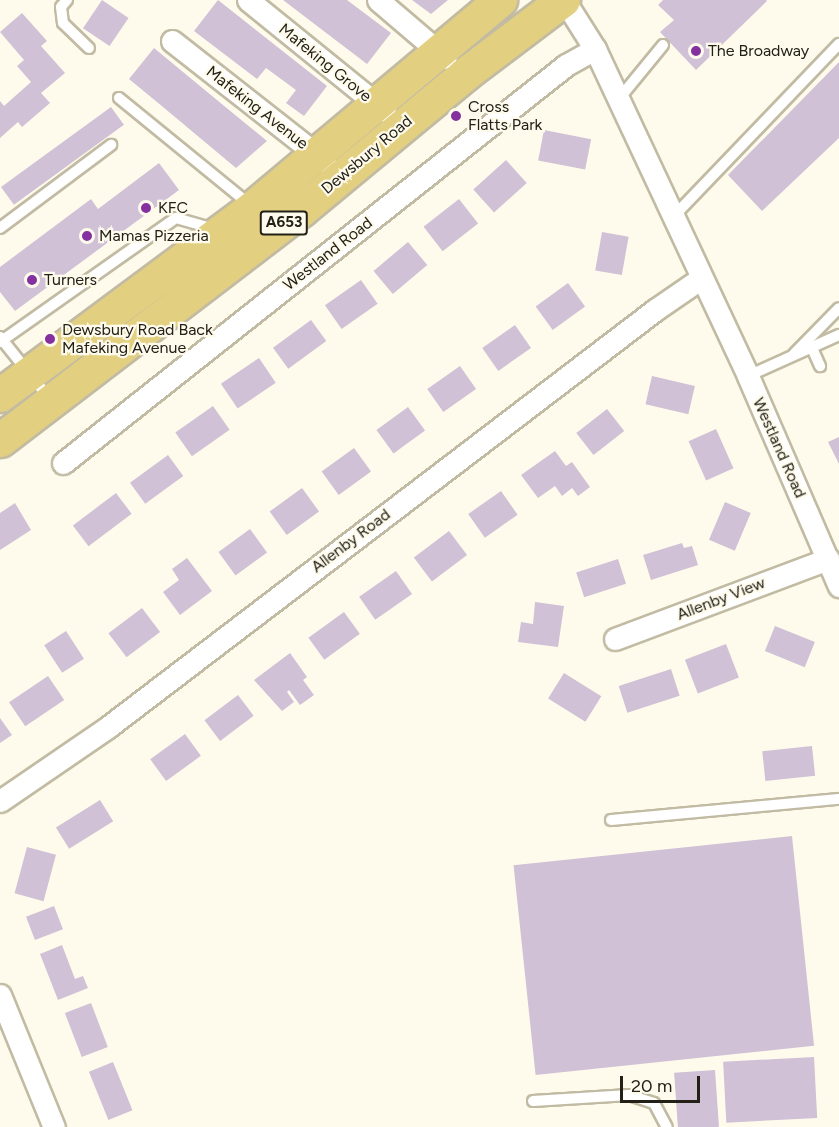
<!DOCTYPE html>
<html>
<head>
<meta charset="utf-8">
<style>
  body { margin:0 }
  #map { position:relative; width:839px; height:1127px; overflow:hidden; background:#fffbec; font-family:Figtree,sans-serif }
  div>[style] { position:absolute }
  .building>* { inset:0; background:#d0c1d6; transform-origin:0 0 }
  .roads { filter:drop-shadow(2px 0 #c2bba3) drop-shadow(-2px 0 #c2bba3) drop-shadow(0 2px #c2bba3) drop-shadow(0 -2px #c2bba3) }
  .lane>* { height:10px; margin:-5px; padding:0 5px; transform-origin:5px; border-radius:5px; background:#fff }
  .street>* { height:21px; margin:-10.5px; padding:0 10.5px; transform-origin:10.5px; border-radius:10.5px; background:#fff }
  .primary>* { height:33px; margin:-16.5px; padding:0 16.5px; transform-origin:16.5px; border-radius:16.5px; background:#e3cf80 }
  .dots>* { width:16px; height:16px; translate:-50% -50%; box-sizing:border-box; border:3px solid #fffbec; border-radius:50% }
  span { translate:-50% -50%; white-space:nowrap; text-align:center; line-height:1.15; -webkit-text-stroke:4.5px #fffbec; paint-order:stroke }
  .shield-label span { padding:2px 4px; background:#fffbec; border:2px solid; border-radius:4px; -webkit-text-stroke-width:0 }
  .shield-label { font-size:15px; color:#222017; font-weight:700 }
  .poi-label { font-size:16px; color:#222017 }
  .left { translate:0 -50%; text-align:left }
  .street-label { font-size:16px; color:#222017 }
  .scale { position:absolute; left:620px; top:1076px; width:80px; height:27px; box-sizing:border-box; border:3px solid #222017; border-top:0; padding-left:8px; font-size:18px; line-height:21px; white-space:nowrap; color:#222017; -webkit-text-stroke:4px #fffbec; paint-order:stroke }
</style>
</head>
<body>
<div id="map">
  <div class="building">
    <div style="left:102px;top:0;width:32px;height:34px;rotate:34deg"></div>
    <div style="clip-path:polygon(218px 0,327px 86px,304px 116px,286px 103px,296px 90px,266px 68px,257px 79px,194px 31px)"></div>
    <div style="clip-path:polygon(283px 0,347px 0,391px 33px,367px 64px)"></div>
    <div style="clip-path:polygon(412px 0,448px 0,431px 14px)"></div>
    <div style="clip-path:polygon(663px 0,766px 0,767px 1px,696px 70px,660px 32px,674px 20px,658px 5px)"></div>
    <div style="clip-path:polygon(22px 13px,47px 41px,41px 46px,65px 73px,41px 93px,50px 103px,22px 127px,18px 122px,0 138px,0 101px,4px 106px,31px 82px,17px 66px,24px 60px,0 32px)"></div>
    <div style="clip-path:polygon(154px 48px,223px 105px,267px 141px,236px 168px,163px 107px,129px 79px)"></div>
    <div style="clip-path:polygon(839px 62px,839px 138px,762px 211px,728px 175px)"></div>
    <div style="left:111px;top:107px;width:22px;height:136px;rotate:54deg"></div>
    <div style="left:544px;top:130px;width:48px;height:31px;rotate:11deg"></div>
    <div style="left:506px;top:160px;width:31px;height:44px;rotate:48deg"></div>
    <div style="clip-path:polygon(159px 163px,179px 190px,15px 311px,0 292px,0 267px,91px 199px,98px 209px)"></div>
    <div style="left:459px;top:199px;width:31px;height:45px;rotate:52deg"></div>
    <div style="left:602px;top:232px;width:27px;height:39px;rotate:10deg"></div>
    <div style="left:408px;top:242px;width:30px;height:45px;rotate:50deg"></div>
    <div style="left:361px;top:280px;width:29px;height:44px;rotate:55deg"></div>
    <div style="left:568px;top:283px;width:29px;height:40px;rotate:54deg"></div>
    <div style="left:311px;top:320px;width:26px;height:47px;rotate:54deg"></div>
    <div style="left:515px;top:325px;width:28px;height:40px;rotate:55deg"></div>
    <div style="left:259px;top:358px;width:30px;height:46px;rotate:56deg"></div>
    <div style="left:460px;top:366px;width:28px;height:40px;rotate:55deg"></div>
    <div style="left:652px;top:376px;width:44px;height:29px;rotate:13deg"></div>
    <div style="left:213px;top:406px;width:29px;height:46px;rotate:55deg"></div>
    <div style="left:408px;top:407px;width:29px;height:39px;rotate:54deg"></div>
    <div style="left:607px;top:409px;width:28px;height:39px;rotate:52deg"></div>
    <div style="left:716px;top:429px;width:43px;height:30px;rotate:66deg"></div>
    <div style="clip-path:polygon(839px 437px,839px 464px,828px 442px)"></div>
    <div style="left:354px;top:448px;width:29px;height:40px;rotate:54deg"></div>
    <div style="clip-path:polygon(555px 451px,566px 466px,572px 462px,590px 487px,578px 496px,572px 488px,562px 496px,555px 486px,538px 498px,521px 475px)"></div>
    <div style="left:168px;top:455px;width:26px;height:47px;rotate:54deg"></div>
    <div style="left:302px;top:488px;width:29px;height:40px;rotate:54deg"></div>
    <div style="left:501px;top:491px;width:29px;height:40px;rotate:55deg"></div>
    <div style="left:116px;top:493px;width:26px;height:54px;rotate:53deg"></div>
    <div style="left:725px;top:502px;width:28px;height:41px;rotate:23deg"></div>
    <div style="clip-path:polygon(15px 503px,31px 530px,0 550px,0 513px)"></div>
    <div style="left:250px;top:529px;width:29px;height:39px;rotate:54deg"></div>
    <div style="left:449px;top:531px;width:30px;height:44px;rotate:53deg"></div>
    <div style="clip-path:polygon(682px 543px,684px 548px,692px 546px,698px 565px,651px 580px,643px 555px)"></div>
    <div style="clip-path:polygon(187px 558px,212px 591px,180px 615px,163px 592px,179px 580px,172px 569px)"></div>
    <div style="left:618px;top:559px;width:26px;height:44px;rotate:72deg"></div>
    <div style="left:396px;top:571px;width:28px;height:45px;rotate:55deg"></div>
    <div style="clip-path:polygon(535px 602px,564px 606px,558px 647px,518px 642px,521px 622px,533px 624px)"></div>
    <div style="left:142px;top:608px;width:30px;height:42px;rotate:53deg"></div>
    <div style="left:344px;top:612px;width:27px;height:44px;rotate:54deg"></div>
    <div style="left:775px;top:626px;width:43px;height:27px;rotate:22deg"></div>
    <div style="left:66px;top:631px;width:33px;height:26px;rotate:57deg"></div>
    <div style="left:726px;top:644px;width:36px;height:44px;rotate:69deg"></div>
    <div style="clip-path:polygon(290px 653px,307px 677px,303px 680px,314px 695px,300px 705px,289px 690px,287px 692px,294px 702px,282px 711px,254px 680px)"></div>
    <div style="left:671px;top:669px;width:28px;height:55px;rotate:72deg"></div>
    <div style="left:564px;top:673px;width:44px;height:30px;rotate:32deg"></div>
    <div style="left:48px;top:676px;width:29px;height:47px;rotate:56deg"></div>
    <div style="left:238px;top:695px;width:26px;height:42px;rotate:53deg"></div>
    <div style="clip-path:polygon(0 718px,12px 735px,0 743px)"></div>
    <div style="left:185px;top:734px;width:27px;height:43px;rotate:54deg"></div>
    <div style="left:812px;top:746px;width:30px;height:50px;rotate:84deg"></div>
    <div style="left:100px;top:800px;width:25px;height:52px;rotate:58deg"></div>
    <div style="left:792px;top:836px;width:211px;height:280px;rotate:84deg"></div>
    <div style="left:27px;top:847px;width:30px;height:48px;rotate:15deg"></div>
    <div style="left:54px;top:906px;width:25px;height:30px;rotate:69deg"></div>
    <div style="clip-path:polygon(62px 945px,75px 979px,83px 976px,88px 988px,58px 1000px,40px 954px)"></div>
    <div style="left:91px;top:1003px;width:47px;height:28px;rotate:69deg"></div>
    <div style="left:814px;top:1057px;width:61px;height:91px;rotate:87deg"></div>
    <div style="left:113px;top:1062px;width:52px;height:26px;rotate:68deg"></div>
    <div style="left:715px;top:1070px;width:57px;height:41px;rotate:86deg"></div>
  </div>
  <div class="roads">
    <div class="lane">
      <div style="left:67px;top:0;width:9px;rotate:131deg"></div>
      <div style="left:61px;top:7px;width:16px;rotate:83deg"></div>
      <div style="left:63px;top:23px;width:36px;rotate:44deg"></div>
      <div style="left:119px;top:98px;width:168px;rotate:39.2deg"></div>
      <div style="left:618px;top:100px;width:71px;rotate:-50.7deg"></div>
      <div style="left:673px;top:217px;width:240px;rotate:-46.2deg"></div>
      <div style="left:0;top:228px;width:139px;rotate:-36.8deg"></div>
      <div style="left:0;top:337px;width:78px;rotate:51.2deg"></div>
      <div style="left:0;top:342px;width:215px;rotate:-35.2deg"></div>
      <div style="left:176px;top:218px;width:40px;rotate:16deg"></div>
      <div style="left:812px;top:348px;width:20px;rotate:66deg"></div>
      <div style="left:794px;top:354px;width:64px;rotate:-45.6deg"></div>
      <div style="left:748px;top:376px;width:100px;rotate:-24.3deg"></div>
      <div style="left:611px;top:820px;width:229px;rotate:-5.3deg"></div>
      <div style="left:533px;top:1101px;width:96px;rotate:-3.6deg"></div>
      <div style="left:629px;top:1095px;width:26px;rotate:18deg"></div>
      <div style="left:654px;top:1103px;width:27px;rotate:62deg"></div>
    </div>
    <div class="street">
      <div style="left:248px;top:0;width:176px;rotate:39deg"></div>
      <div style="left:378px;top:0;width:89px;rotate:40.5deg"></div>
      <div style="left:564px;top:0;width:58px;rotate:57.7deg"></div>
      <div style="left:595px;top:49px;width:361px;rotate:64.9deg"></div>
      <div style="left:748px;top:376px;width:229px;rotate:66.6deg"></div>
      <div style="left:172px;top:41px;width:194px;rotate:38.1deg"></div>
      <div style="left:63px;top:463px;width:641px;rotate:-38.35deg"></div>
      <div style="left:566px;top:65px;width:33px;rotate:-29deg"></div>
      <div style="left:615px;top:639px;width:228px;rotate:-20.6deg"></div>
      <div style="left:0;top:801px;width:131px;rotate:-34.4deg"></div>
      <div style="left:108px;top:727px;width:688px;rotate:-37.32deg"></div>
      <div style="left:655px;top:310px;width:55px;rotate:-34.6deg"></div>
      <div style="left:0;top:995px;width:143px;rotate:67.8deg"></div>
    </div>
    <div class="primary">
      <div style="left:0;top:395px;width:314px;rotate:-36.6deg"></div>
      <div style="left:252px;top:208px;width:324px;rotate:-40deg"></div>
      <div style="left:0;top:440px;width:380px;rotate:-37.4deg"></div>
      <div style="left:302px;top:209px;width:212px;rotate:-39.6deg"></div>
      <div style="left:465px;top:74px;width:123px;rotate:-37.1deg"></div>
    </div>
  </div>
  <div class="dots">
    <div style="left:696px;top:51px;background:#84309f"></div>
    <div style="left:456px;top:116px;background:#84309f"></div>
    <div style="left:146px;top:208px;background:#84309f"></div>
    <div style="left:87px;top:236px;background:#84309f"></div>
    <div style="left:32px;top:280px;background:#84309f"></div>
    <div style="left:50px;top:339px;background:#84309f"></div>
  </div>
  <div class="shield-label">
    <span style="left:284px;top:223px">A653</span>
  </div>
  <div class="poi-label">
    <span class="left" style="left:708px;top:51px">The Broadway</span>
    <span class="left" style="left:468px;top:116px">Cross<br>Flatts Park</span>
    <span class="left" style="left:158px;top:208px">KFC</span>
    <span class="left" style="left:99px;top:236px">Mamas Pizzeria</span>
    <span class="left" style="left:44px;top:280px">Turners</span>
    <span class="left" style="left:62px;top:339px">Dewsbury Road Back<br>Mafeking Avenue</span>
  </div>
  <div class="street-label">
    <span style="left:325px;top:63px;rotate:39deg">Mafeking Grove</span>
    <span style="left:257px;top:108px;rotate:38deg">Mafeking Avenue</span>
    <span style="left:367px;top:155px;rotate:-40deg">Dewsbury Road</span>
    <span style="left:328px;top:254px;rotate:-38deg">Westland Road</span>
    <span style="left:779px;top:448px;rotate:66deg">Westland Road</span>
    <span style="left:351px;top:541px;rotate:-37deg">Allenby Road</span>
    <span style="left:721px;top:599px;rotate:-21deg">Allenby View</span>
  </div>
  <div class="scale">20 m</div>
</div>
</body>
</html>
